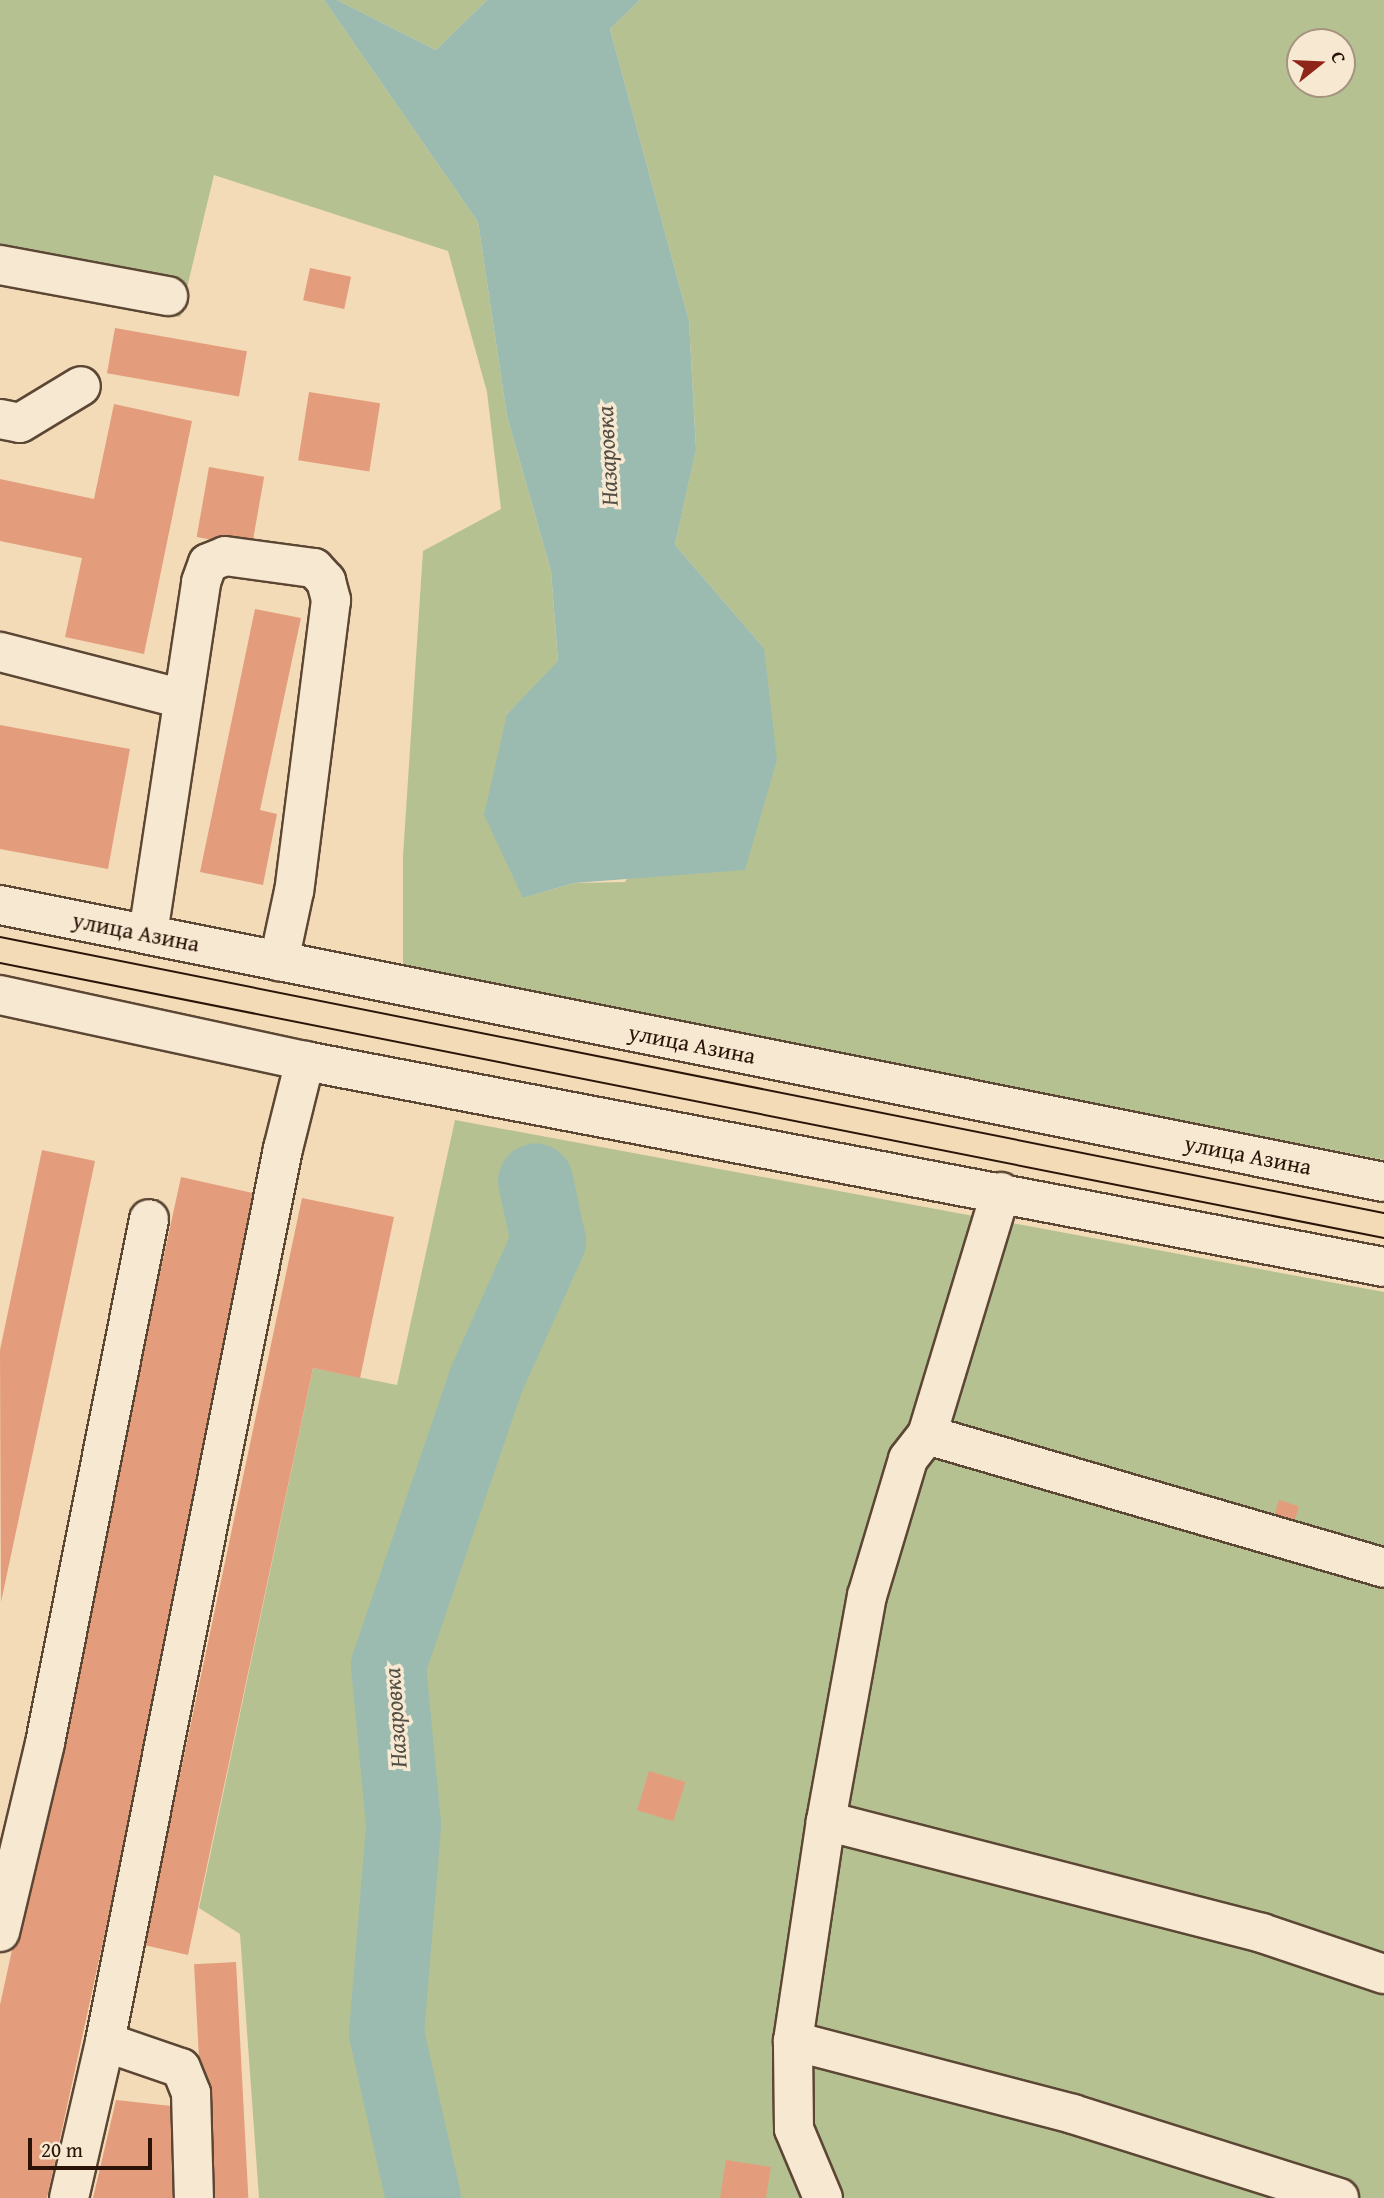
<!DOCTYPE html>
<html>
<head>
<meta charset="utf-8">
<style>
  body { margin:0 }
  #map { position:relative; width:1384px; height:2198px; overflow:hidden; background:#f3dbb8; font-family:"Gentium Book Plus",serif }
  div>[style] { position:absolute }
  .green>* { inset:0; background:#b6c192 }
  .water>* { inset:0; background:#9bbbb0 }
  .river>* { height:75px; margin:-37.5px; padding:0 37.5px; transform-origin:37.5px; border-radius:37.5px; background:#9bbbb0 }
  .building>* { inset:0; background:#e39d7d; transform-origin:0 0 }
  .roads { filter:drop-shadow(2px 0 #5c4634) drop-shadow(-2px 0 #5c4634) drop-shadow(0 2px #5c4634) drop-shadow(0 -2px #5c4634) }
  .minor>* { height:38px; margin:-19px; padding:0 19px; transform-origin:19px; border-radius:19px; background:#f7e8d1 }
  .tram>* { height:2px; margin:-1px; padding:0 1px; transform-origin:1px; border-radius:1px; background:#2a1408 }
  span { translate:-50% -50%; white-space:nowrap; text-align:center; line-height:1.15; -webkit-text-stroke:7px #f7e8d1; paint-order:stroke }
  .street-label { font-size:23px; color:#2a1408 }
  .water-label { font-size:24px; color:#524e43; font-style:italic }
  .north { position:absolute; left:1286px; top:28px; width:70px; height:70px; box-sizing:border-box; background:#f7e8d1; border:2px solid #a59381; border-radius:50%; rotate:72deg; font-size:19px; font-weight:700; line-height:28px; text-align:center; color:#2a1408 }
  .north::after { content:''; display:block; margin:auto; width:24px; height:32px; background:#8f2418; clip-path:polygon(50% 0,100% 100%,50% 72%,0 100%) }
  .scale { position:absolute; left:28px; top:2138px; width:124px; height:32px; box-sizing:border-box; border:4px solid #2a1408; border-top:0; padding-left:9px; font-size:21px; line-height:24px; white-space:nowrap; color:#2a1408; -webkit-text-stroke:5px #f7e8d1; paint-order:stroke }
</style>
</head>
<body>
<div id="map">
  <div class="green">
    <div style="clip-path:polygon(evenodd,0 0,324px 0,478px 222px,507px 416px,551px 571px,558px 662px,507px 714px,523px 898px,574px 883px,625px 882px,764px 648px,675px 545px,696px 448px,689px 321px,610px 29px,640px 0,1384px 0,1384px 1160px,403px 969px,403px 856px,423px 551px,501px 509px,487px 392px,448px 251px,214px 175px,180px 317px,0 283px,0 0,1300px 42px,1342px 42px,1342px 84px,1300px 84px,1300px 42px)"></div>
    <div style="clip-path:polygon(337px 0,487px 0,436px 50px)"></div>
    <div style="clip-path:polygon(455px 1120px,1384px 1292px,1384px 2198px,259px 2198px,240px 1934px,199px 1908px,313px 1368px,397px 1385px)"></div>
  </div>
  <div class="water">
    <div style="clip-path:polygon(324px 0,337px 0,436px 50px,487px 0,640px 0,610px 29px,689px 321px,696px 449px,675px 545px,764px 648px,777px 760px,745px 870px,574px 883px,523px 898px,484px 815px,507px 714px,558px 661px,551px 571px,507px 416px,478px 222px)"></div>
  </div>
  <div class="river">
    <div style="left:423px;top:2198px;width:169px;rotate:-102.6deg"></div>
    <div style="left:386px;top:2033px;width:210px;rotate:-85.3deg"></div>
    <div style="left:403px;top:1824px;width:160px;rotate:-95.4deg"></div>
    <div style="left:388px;top:1665px;width:300px;rotate:-71.1deg"></div>
    <div style="left:485px;top:1381px;width:154px;rotate:-65.8deg"></div>
    <div style="left:548px;top:1241px;width:62px;rotate:-102deg"></div>
  </div>
  <div class="building">
    <div style="left:310px;top:268px;width:42px;height:33px;rotate:12deg"></div>
    <div style="left:115px;top:328px;width:134px;height:46px;rotate:10deg"></div>
    <div style="left:309px;top:392px;width:72px;height:69px;rotate:9deg"></div>
    <div style="clip-path:polygon(114px 404px,192px 421px,144px 654px,65px 637px,82px 558px,0 541px,0 479px,94px 499px)"></div>
    <div style="left:209px;top:467px;width:56px;height:71px;rotate:10deg"></div>
    <div style="clip-path:polygon(255px 609px,301px 618px,260px 810px,277px 814px,263px 885px,200px 872px)"></div>
    <div style="clip-path:polygon(0 725px,130px 749px,108px 869px,0 849px)"></div>
    <div style="clip-path:polygon(42px 1150px,95px 1161px,1px 1602px,0 1350px)"></div>
    <div style="clip-path:polygon(181px 1177px,266px 1196px,47px 2198px,0 2198px,0 2005px)"></div>
    <div style="clip-path:polygon(302px 1198px,394px 1217px,360px 1378px,313px 1368px,188px 1955px,144px 1945px)"></div>
    <div style="left:1279px;top:1500px;width:21px;height:23px;rotate:17deg"></div>
    <div style="left:649px;top:1771px;width:38px;height:41px;rotate:17deg"></div>
    <div style="left:236px;top:1962px;width:236px;height:42px;rotate:87deg"></div>
    <div style="clip-path:polygon(116px 2100px,181px 2107px,175px 2198px,93px 2198px)"></div>
    <div style="clip-path:polygon(726px 2160px,771px 2167px,766px 2198px,720px 2198px)"></div>
  </div>
  <div class="roads">
    <div class="minor">
      <div style="left:0;top:265px;width:171px;rotate:10.5deg"></div>
      <div style="left:0;top:419px;width:20px;rotate:11deg"></div>
      <div style="left:20px;top:423px;width:71px;rotate:-31.2deg"></div>
      <div style="left:0;top:652px;width:189px;rotate:14.4deg"></div>
      <div style="left:0;top:905px;width:1411px;rotate:11.32deg"></div>
      <div style="left:148px;top:934px;width:356px;rotate:-81.4deg"></div>
      <div style="left:201px;top:582px;width:20px;rotate:-70deg"></div>
      <div style="left:208px;top:563px;width:18px;rotate:-22deg"></div>
      <div style="left:225px;top:556px;width:90px;rotate:7.7deg"></div>
      <div style="left:314px;top:568px;width:18px;rotate:47deg"></div>
      <div style="left:326px;top:581px;width:20px;rotate:75deg"></div>
      <div style="left:331px;top:600px;width:293px;rotate:97.2deg"></div>
      <div style="left:294px;top:891px;width:72px;rotate:102.1deg"></div>
      <div style="left:0;top:995px;width:312px;rotate:12.2deg"></div>
      <div style="left:305px;top:1061px;width:1098px;rotate:10.81deg"></div>
      <div style="left:927px;top:1435px;width:476px;rotate:16.2deg"></div>
      <div style="left:826px;top:1821px;width:450px;rotate:14.4deg"></div>
      <div style="left:1262px;top:1933px;width:129px;rotate:18.6deg"></div>
      <div style="left:0;top:1932px;width:194px;rotate:-76.6deg"></div>
      <div style="left:45px;top:1743px;width:534px;rotate:-78.77deg"></div>
      <div style="left:793px;top:2041px;width:289px;rotate:14.6deg"></div>
      <div style="left:1073px;top:2114px;width:279px;rotate:17.5deg"></div>
      <div style="left:105px;top:2042px;width:80px;rotate:18.9deg"></div>
      <div style="left:181px;top:2068px;width:27px;rotate:68deg"></div>
      <div style="left:191px;top:2093px;width:105px;rotate:88.4deg"></div>
      <div style="left:69px;top:2198px;width:160px;rotate:-77deg"></div>
      <div style="left:105px;top:2042px;width:911px;rotate:-78.73deg"></div>
      <div style="left:283px;top:1149px;width:91px;rotate:-76deg"></div>
      <div style="left:823px;top:2198px;width:75px;rotate:-112.8deg"></div>
      <div style="left:794px;top:2129px;width:88px;rotate:-90.7deg"></div>
      <div style="left:793px;top:2041px;width:222px;rotate:-81.5deg"></div>
      <div style="left:826px;top:1821px;width:229px;rotate:-79.7deg"></div>
      <div style="left:867px;top:1596px;width:143px;rotate:-73.3deg"></div>
      <div style="left:908px;top:1459px;width:31px;rotate:-52deg"></div>
      <div style="left:927px;top:1435px;width:254px;rotate:-73.1deg"></div>
    </div>
  </div>
  <div class="tram">
    <div style="left:0;top:937px;width:1411px;rotate:11.28deg"></div>
    <div style="left:0;top:963px;width:1411px;rotate:11.24deg"></div>
  </div>
  <div class="street-label">
    <span style="left:136px;top:932px;rotate:11deg">улица Азина</span>
    <span style="left:692px;top:1044px;rotate:11deg">улица Азина</span>
    <span style="left:1248px;top:1155px;rotate:11deg">улица Азина</span>
  </div>
  <div class="water-label">
    <span style="left:607px;top:456px;rotate:-93deg">Назаровка</span>
    <span style="left:395px;top:1718px;rotate:-94deg">Назаровка</span>
  </div>
  <div class="north">С</div>
  <div class="scale">20 m</div>
</div>
</body>
</html>
